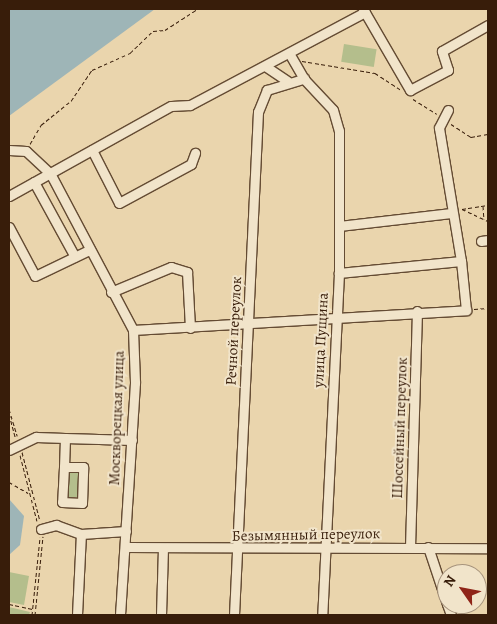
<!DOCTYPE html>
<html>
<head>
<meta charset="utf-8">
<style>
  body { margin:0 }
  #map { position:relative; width:497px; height:624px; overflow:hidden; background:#ead5ad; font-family:Alegreya,serif }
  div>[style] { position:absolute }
  .green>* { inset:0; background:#b4be8c; transform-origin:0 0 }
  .water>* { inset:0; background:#9eb5b7 }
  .path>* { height:1px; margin-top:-0.5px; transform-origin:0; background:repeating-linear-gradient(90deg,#381d0a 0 4px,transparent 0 6.5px) }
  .roads { filter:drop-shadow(1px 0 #644b33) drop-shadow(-1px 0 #644b33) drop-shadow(0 1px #644b33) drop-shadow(0 -1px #644b33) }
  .minor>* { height:9px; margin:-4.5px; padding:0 4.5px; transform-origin:4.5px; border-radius:4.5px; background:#f1e4ca }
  span { translate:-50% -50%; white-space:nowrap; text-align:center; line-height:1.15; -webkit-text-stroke:4px #f1e4ca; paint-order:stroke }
  .street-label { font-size:15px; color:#381d0a }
  .frame { position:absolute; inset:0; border:10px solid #381d0a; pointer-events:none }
  .north { position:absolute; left:437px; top:564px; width:50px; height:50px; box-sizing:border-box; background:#f1e4ca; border:1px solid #a7947d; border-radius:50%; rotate:303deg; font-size:14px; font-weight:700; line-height:20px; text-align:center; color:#381d0a }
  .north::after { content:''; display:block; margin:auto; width:18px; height:22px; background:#8f2418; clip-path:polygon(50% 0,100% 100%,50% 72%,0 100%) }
</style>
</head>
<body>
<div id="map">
  <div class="green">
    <div style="left:344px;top:44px;width:33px;height:18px;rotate:9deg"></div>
    <div style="left:69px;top:470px;width:12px;height:27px"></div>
    <div style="clip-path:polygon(9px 572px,29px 576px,24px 605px,9px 602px)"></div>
    <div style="clip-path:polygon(9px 607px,30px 612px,29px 615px,9px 615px)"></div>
  </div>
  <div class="water">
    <div style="clip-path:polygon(9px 9px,155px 9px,9px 116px)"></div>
    <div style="clip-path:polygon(9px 499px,24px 516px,20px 545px,9px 555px)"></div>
  </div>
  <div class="path">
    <div style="left:302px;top:61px;width:74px;rotate:9.3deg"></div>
    <div style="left:375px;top:73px;width:30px;rotate:33deg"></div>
    <div style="left:413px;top:99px;width:28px;rotate:32deg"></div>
    <div style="left:451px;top:124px;width:24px;rotate:33deg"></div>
    <div style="left:471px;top:137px;width:17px;rotate:-10deg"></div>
    <div style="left:30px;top:144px;width:22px;rotate:-60deg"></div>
    <div style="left:41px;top:125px;width:38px;rotate:-39deg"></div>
    <div style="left:71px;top:101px;width:37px;rotate:-56deg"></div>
    <div style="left:92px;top:70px;width:42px;rotate:-24.1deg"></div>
    <div style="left:130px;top:53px;width:32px;rotate:-44deg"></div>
    <div style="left:153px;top:31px;width:12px;rotate:-5deg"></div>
    <div style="left:165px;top:30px;width:38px;rotate:-33deg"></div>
    <div style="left:483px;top:206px;width:13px;rotate:86deg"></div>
    <div style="left:462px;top:209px;width:29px;rotate:25deg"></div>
    <div style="left:462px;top:209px;width:26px;rotate:-9deg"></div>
    <div style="left:474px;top:309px;width:14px;rotate:-4deg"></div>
    <div style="left:9px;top:409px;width:28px;rotate:73deg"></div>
    <div style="left:9px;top:414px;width:24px;rotate:75deg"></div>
    <div style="left:22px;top:452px;width:71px;rotate:75.4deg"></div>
    <div style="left:20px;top:455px;width:68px;rotate:75.6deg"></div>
    <div style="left:9px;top:482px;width:22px;rotate:30deg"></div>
    <div style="left:9px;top:604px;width:24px;rotate:12deg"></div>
    <div style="left:32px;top:615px;width:78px;rotate:-84.1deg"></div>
    <div style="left:35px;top:615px;width:79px;rotate:-84.2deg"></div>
  </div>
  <div class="roads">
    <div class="minor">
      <div style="left:363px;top:9px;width:94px;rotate:59.9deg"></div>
      <div style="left:410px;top:90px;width:43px;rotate:-27.8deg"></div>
      <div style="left:448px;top:70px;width:20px;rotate:-108deg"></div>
      <div style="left:442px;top:51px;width:53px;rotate:-29.5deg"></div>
      <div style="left:289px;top:53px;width:30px;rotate:60deg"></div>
      <div style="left:304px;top:79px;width:42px;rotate:46.9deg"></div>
      <div style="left:333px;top:110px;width:22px;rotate:74deg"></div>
      <div style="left:339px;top:131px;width:142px;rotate:90deg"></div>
      <div style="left:339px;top:273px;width:342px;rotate:92.8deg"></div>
      <div style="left:265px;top:66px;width:27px;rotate:34deg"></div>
      <div style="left:448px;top:110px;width:20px;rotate:117deg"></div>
      <div style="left:439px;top:128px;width:135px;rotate:80.6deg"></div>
      <div style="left:9px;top:150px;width:17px;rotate:3deg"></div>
      <div style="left:26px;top:151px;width:33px;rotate:43deg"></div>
      <div style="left:50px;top:173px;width:178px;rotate:62.1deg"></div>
      <div style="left:133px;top:330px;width:53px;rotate:87.8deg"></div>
      <div style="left:135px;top:383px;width:232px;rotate:93.7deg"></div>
      <div style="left:92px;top:150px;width:59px;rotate:63deg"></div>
      <div style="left:119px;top:203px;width:82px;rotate:-28.4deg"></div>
      <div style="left:191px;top:164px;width:12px;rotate:-70deg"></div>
      <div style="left:34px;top:182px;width:85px;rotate:61.3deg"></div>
      <div style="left:9px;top:196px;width:185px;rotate:-29.1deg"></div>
      <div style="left:171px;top:106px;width:19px;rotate:-3deg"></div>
      <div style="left:190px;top:105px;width:198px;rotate:-28deg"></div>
      <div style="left:339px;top:226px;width:113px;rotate:-6.6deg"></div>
      <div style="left:9px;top:227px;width:55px;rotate:62deg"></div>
      <div style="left:35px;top:276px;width:58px;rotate:-25.7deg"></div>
      <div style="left:481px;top:241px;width:7px;rotate:-8deg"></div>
      <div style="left:111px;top:292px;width:65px;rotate:-22.6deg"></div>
      <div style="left:171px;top:267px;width:17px;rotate:17deg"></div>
      <div style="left:187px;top:272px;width:56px;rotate:86.9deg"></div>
      <div style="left:133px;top:330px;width:334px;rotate:-3.4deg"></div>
      <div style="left:466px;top:310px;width:49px;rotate:-95.8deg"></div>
      <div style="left:461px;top:261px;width:123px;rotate:174.4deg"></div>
      <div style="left:9px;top:450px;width:30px;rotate:-26deg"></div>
      <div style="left:36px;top:437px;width:29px;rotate:2deg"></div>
      <div style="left:64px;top:467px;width:35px;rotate:93deg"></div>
      <div style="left:62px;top:502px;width:20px;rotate:3deg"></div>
      <div style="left:82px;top:503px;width:36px;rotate:-88deg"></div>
      <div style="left:83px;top:467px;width:19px;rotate:180deg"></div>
      <div style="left:64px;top:467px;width:29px;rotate:-88deg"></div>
      <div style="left:65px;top:438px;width:67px;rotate:1.7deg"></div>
      <div style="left:41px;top:529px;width:16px;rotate:-15deg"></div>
      <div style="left:56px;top:525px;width:27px;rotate:20deg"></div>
      <div style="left:125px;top:547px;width:363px;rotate:0.2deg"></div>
      <div style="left:410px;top:547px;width:236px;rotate:-88.3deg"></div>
      <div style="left:428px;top:547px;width:60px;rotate:71.6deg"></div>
      <div style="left:447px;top:604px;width:12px;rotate:70deg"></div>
      <div style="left:77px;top:615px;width:81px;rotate:-87.2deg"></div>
      <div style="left:81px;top:534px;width:45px;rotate:-3.8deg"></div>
      <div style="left:161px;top:615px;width:67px;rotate:-88.3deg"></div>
      <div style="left:234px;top:615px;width:504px;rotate:-87.27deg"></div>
      <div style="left:258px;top:112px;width:24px;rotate:-68deg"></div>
      <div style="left:267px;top:90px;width:39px;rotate:-17deg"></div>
    </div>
  </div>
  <div class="street-label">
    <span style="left:234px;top:331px;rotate:-87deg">Речной переулок</span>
    <span style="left:321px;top:340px;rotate:-87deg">улица Пущина</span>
    <span style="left:117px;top:418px;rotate:-88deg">Москворецкая улица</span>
    <span style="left:400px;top:428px;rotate:-88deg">Шоссейный переулок</span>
    <span style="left:306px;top:535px;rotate:-1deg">Безымянный переулок</span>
  </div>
  <div class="frame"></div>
  <div class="north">N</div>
</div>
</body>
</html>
